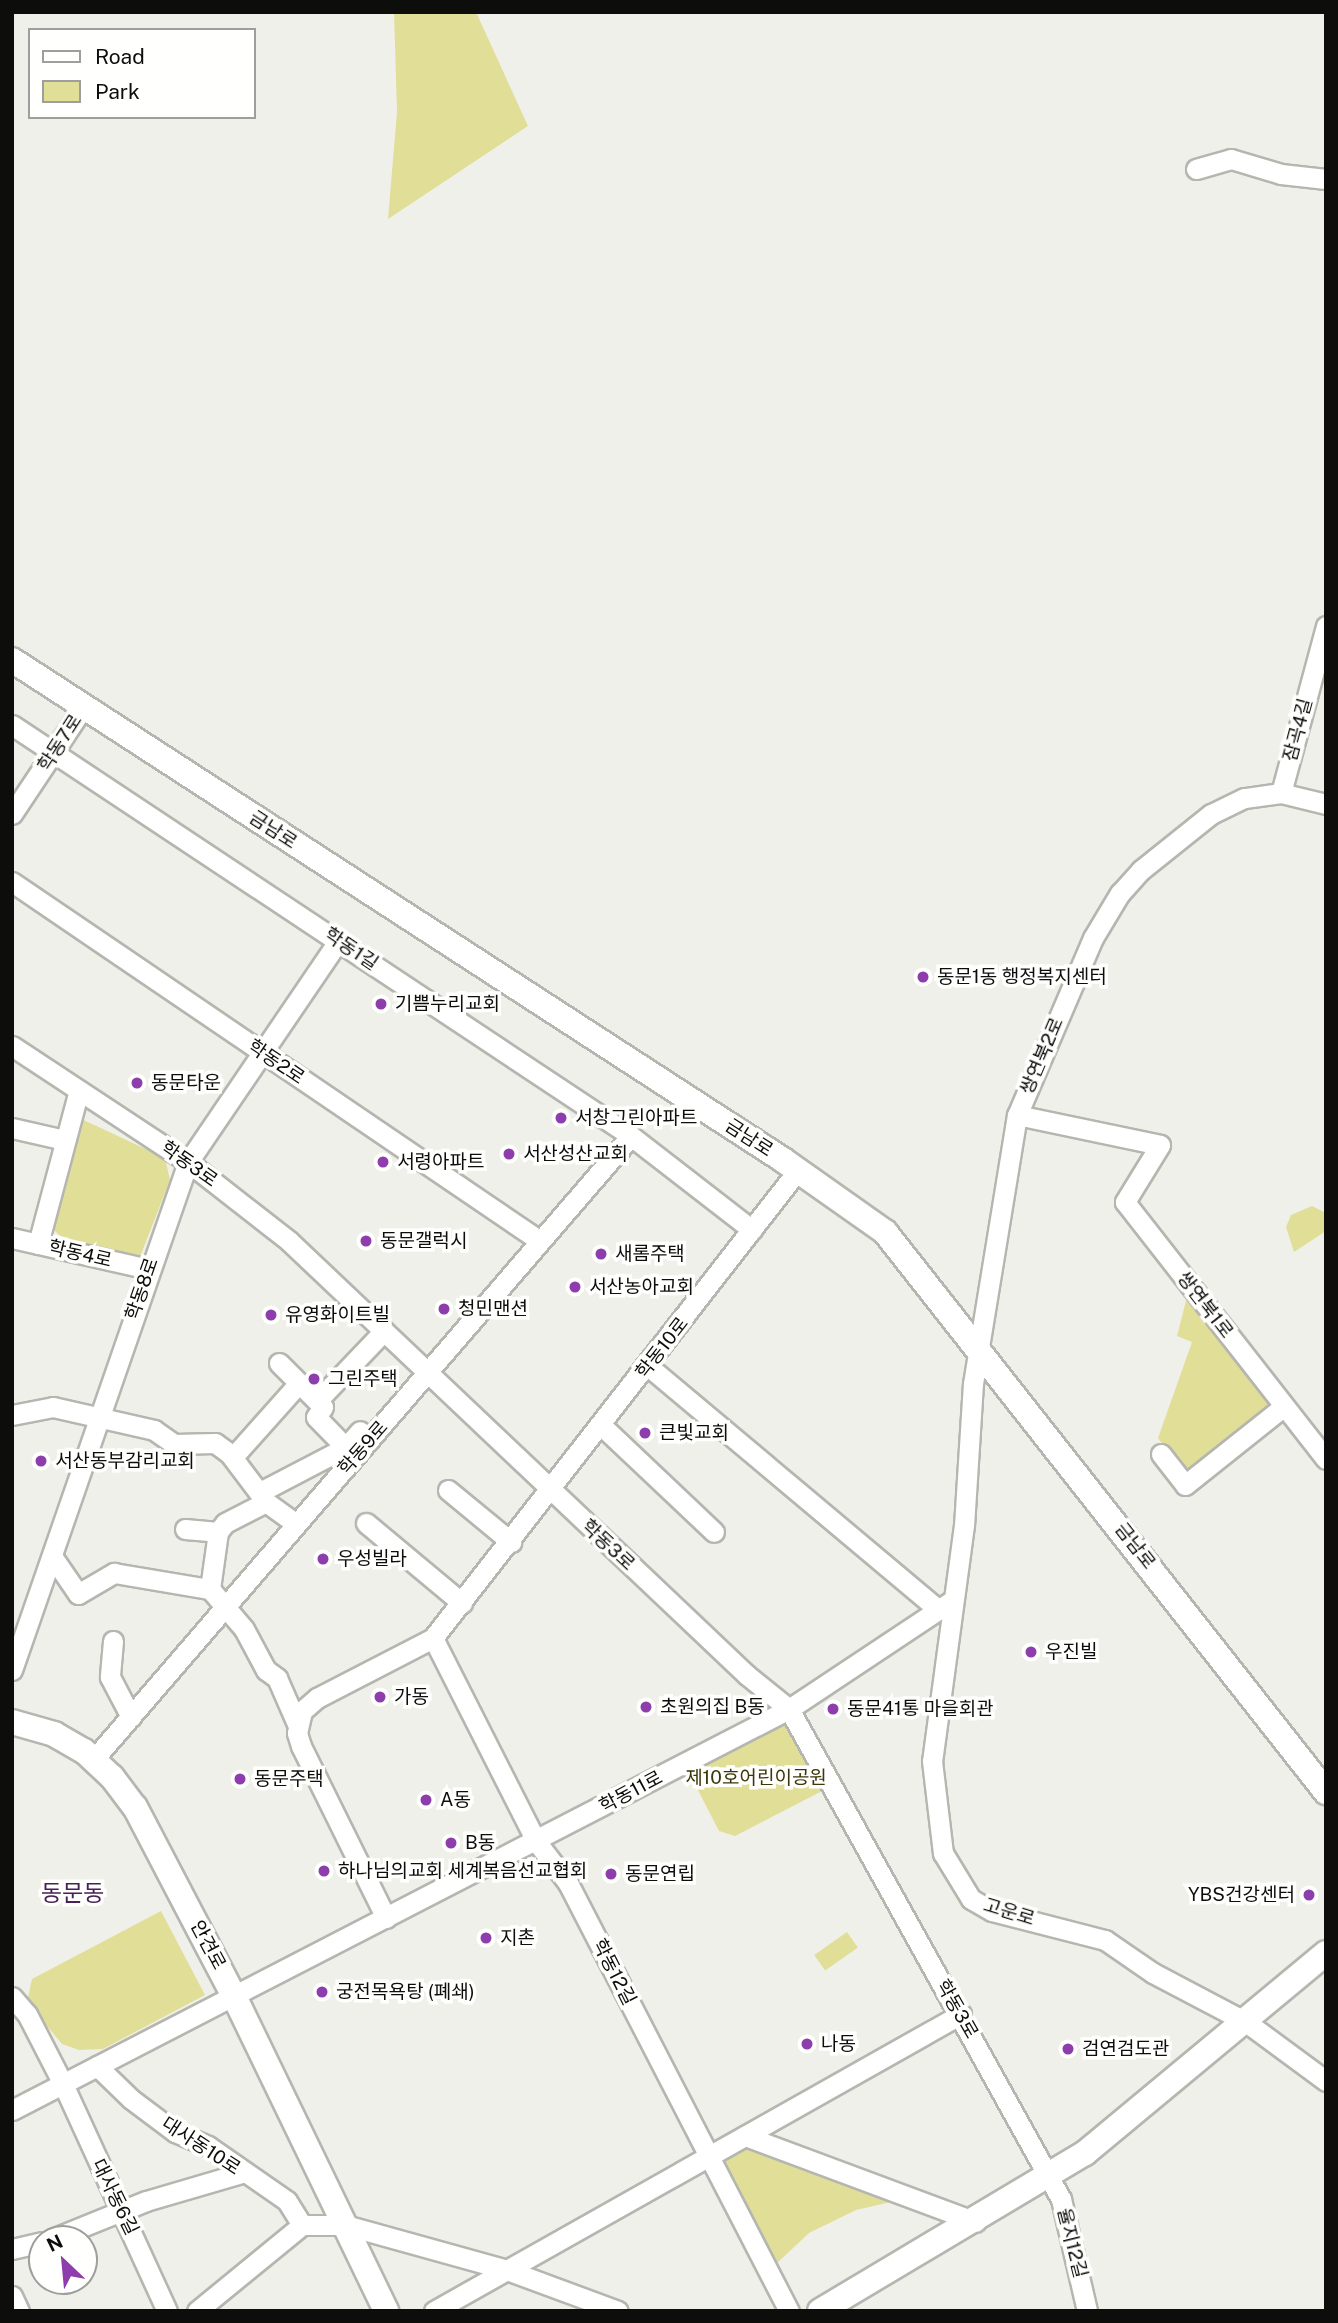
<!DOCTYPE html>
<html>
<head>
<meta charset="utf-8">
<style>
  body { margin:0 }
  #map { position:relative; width:1338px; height:2323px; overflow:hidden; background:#f0f0ea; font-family:"Public Sans","Noto Sans KR",sans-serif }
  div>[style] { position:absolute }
  .green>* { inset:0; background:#e1de97; transform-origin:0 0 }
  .roads { filter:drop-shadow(2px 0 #b6b6b0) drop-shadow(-2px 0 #b6b6b0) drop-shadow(0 2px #b6b6b0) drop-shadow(0 -2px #b6b6b0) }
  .minor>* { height:19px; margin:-9.5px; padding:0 9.5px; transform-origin:9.5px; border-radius:9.5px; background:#fff }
  .tertiary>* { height:24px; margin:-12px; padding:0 12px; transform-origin:12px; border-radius:12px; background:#fff }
  .dots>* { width:19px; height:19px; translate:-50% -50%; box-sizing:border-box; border:4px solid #fffffe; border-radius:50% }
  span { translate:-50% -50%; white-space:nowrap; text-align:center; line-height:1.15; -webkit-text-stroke:7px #fffffe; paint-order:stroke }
  .street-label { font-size:19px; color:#0d0d0b }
  .poi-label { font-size:19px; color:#0d0d0b }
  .left { translate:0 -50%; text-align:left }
  .right { translate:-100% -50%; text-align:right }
  .park-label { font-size:19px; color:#3a3709 }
  .quarter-label { font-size:23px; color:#472055 }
  .frame { position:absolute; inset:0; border:14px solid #0d0d0b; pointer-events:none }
  .legend { position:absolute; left:28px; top:28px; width:228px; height:91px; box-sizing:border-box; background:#fffffe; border:2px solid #9e9e9d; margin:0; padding:9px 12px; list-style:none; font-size:21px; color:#0d0d0b }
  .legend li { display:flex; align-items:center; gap:14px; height:35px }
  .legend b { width:35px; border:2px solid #9e9e9d }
  .north { position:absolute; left:28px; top:2225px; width:70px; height:70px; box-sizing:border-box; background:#fffffe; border:2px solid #9e9e9d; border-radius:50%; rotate:334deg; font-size:19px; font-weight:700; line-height:28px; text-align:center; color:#0d0d0b }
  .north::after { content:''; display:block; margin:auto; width:24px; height:32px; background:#8e3dac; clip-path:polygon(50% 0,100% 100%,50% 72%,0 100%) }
</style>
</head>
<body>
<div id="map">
  <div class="green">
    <div style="clip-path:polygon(394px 12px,476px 12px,528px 126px,388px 219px,397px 112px)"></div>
    <div style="clip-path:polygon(75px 1116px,165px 1158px,170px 1180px,140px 1257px,61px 1237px,49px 1225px)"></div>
    <div style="clip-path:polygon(1312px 1206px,1326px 1213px,1326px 1231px,1294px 1252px,1286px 1227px,1291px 1215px)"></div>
    <div style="clip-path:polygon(1188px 1293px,1270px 1399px,1268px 1411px,1193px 1470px,1180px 1469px,1158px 1438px,1192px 1342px,1177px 1336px)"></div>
    <div style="clip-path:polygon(787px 1714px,826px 1789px,735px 1836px,719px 1831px,686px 1767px)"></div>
    <div style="clip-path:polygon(161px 1911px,205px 1995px,103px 2049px,79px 2050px,62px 2044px,27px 2002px,32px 1979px)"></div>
    <div style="left:847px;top:1932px;width:19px;height:40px;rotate:55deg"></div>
    <div style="clip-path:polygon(744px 2146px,895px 2201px,856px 2210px,809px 2233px,774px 2266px,722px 2163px,730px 2152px)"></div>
  </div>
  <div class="roads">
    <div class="minor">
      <div style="left:1196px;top:169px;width:36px;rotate:-16deg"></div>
      <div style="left:1231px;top:159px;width:52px;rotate:16.7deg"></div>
      <div style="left:1281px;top:174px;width:45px;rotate:6.3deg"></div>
      <div style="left:12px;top:725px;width:743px;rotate:33.58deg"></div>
      <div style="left:631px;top:1136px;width:153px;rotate:37.8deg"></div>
      <div style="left:1281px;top:793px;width:173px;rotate:-74.9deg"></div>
      <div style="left:1326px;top:804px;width:46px;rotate:-166.3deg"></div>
      <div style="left:1281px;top:793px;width:37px;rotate:172deg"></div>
      <div style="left:1244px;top:798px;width:37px;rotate:154deg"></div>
      <div style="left:1211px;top:814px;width:90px;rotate:141.3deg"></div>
      <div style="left:1141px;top:870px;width:31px;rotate:132deg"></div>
      <div style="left:1120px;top:893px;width:52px;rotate:121deg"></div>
      <div style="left:1093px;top:938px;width:193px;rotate:113.2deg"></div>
      <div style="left:1017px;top:1115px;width:272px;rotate:99.3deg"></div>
      <div style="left:973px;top:1383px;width:142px;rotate:93.6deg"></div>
      <div style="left:964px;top:1525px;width:238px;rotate:97.7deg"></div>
      <div style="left:932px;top:1761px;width:93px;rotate:83.2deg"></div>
      <div style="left:943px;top:1853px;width:54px;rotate:58.7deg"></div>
      <div style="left:971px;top:1899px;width:24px;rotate:30deg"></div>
      <div style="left:992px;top:1911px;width:117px;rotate:14.4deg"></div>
      <div style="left:1105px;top:1940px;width:58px;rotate:34.5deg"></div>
      <div style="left:1153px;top:1973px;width:105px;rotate:27.8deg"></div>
      <div style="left:1246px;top:2022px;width:99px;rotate:36.4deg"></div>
      <div style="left:12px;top:814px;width:130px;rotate:-56.3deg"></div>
      <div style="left:12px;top:882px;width:638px;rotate:34.21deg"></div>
      <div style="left:12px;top:1046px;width:211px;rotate:33.4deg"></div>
      <div style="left:188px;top:1162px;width:128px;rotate:38deg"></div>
      <div style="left:289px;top:1241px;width:631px;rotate:43.46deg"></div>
      <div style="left:747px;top:1675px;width:54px;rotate:39deg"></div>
      <div style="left:789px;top:1709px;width:560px;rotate:60.97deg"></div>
      <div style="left:1061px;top:2199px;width:115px;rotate:76.9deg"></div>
      <div style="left:1017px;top:1115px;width:146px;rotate:11.8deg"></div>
      <div style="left:1160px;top:1145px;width:67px;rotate:121.6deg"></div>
      <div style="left:1125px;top:1202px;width:326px;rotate:52deg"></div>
      <div style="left:12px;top:1128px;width:54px;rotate:12.8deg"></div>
      <div style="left:12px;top:1238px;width:139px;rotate:12.8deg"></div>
      <div style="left:38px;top:1244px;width:159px;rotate:-75.1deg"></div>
      <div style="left:279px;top:1363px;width:62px;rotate:45deg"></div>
      <div style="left:323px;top:1407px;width:12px;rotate:125deg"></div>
      <div style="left:316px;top:1417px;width:54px;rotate:45.7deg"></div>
      <div style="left:648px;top:1366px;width:378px;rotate:40deg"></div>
      <div style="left:317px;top:1401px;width:97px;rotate:-46.3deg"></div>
      <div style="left:12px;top:1415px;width:42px;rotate:-11deg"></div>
      <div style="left:53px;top:1407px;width:104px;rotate:12.8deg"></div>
      <div style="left:154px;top:1430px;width:24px;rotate:35deg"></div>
      <div style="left:174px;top:1444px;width:41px;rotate:-1.4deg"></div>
      <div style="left:215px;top:1443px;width:17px;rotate:36deg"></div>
      <div style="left:229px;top:1453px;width:61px;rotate:52.9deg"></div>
      <div style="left:266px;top:1502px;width:37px;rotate:36deg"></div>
      <div style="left:602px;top:1426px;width:154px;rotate:43.4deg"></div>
      <div style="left:1161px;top:1454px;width:39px;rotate:52deg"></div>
      <div style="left:1185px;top:1485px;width:125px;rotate:-38.5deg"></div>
      <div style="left:233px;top:1457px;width:99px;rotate:-48.3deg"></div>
      <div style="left:448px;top:1490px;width:82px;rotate:39.5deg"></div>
      <div style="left:260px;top:1492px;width:97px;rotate:-27.6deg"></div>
      <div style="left:346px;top:1447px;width:21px;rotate:-49deg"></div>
      <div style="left:366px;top:1523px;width:125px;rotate:39.8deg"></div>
      <div style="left:185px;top:1529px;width:33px;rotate:5deg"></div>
      <div style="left:218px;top:1532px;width:11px;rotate:-52deg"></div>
      <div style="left:225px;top:1523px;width:46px;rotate:-27.1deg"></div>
      <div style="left:218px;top:1532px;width:58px;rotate:98deg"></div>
      <div style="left:210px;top:1589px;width:52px;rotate:49.6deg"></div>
      <div style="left:244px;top:1629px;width:47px;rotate:61.8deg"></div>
      <div style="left:266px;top:1670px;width:14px;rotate:36deg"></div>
      <div style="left:277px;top:1678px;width:52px;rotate:66.4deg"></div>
      <div style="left:52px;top:1556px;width:46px;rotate:55.6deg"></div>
      <div style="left:78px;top:1594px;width:42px;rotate:-30.3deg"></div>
      <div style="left:114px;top:1573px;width:97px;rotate:9.5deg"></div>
      <div style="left:433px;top:1638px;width:228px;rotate:63.1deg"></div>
      <div style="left:536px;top:1841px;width:53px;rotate:52.7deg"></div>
      <div style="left:568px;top:1883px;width:482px;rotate:62.7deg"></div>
      <div style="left:113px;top:1641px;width:36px;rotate:95deg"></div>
      <div style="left:110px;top:1677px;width:45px;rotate:62.3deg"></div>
      <div style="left:12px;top:1670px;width:538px;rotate:-70.89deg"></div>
      <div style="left:188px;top:1162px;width:267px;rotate:-55.8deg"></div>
      <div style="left:94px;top:1759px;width:822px;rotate:-49.24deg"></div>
      <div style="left:386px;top:1918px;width:192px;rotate:-116.3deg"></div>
      <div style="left:301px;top:1746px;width:14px;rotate:-107deg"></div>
      <div style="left:297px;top:1733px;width:23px;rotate:-77deg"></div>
      <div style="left:302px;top:1711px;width:20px;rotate:-41deg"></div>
      <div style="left:317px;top:1698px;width:131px;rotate:-27.3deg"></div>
      <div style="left:433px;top:1638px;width:594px;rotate:-52.05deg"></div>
      <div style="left:12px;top:1997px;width:23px;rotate:49deg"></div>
      <div style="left:27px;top:2014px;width:79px;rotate:62.8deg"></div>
      <div style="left:63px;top:2084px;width:250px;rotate:65.4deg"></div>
      <div style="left:97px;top:2066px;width:47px;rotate:44.1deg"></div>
      <div style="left:131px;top:2099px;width:55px;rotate:36.9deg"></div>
      <div style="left:175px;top:2132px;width:36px;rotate:23deg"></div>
      <div style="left:208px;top:2146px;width:96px;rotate:34.8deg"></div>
      <div style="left:287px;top:2201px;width:28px;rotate:58deg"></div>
      <div style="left:12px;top:2110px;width:874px;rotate:-27.3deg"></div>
      <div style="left:789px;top:1709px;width:193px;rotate:-33.6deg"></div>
      <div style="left:745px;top:2136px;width:246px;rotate:20.4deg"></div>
      <div style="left:302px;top:2225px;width:43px"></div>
      <div style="left:345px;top:2225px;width:168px;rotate:15.5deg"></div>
      <div style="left:507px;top:2270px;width:118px;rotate:20.3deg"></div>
      <div style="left:52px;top:2239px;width:101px;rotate:-22deg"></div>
      <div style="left:146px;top:2201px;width:100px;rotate:-16.3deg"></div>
      <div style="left:12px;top:2249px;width:31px;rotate:-13deg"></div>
      <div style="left:12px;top:2296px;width:17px;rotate:65deg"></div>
      <div style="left:197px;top:2311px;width:136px;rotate:-39.3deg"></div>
      <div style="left:434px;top:2311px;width:605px;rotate:-29.4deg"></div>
    </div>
    <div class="tertiary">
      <div style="left:12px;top:660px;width:919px;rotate:32.96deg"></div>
      <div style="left:783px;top:1160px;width:125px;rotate:35.2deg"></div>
      <div style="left:885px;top:1232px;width:713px;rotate:51.78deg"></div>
      <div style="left:12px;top:1722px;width:44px;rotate:15.9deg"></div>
      <div style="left:54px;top:1734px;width:34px;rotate:30deg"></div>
      <div style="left:84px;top:1751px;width:38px;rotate:43deg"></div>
      <div style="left:112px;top:1777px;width:38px;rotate:53deg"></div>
      <div style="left:135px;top:1807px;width:213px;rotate:62.4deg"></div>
      <div style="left:234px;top:1996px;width:350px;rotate:64.2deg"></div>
      <div style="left:820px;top:2311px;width:309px;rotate:-30.8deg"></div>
      <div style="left:1085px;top:2153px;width:313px;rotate:-39.7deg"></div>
    </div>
  </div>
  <div class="dots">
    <div style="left:923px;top:977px;background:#8e3dac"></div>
    <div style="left:381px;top:1004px;background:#8e3dac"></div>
    <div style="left:137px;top:1083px;background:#8e3dac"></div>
    <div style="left:561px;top:1118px;background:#8e3dac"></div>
    <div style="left:509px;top:1154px;background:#8e3dac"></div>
    <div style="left:383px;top:1162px;background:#8e3dac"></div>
    <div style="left:366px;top:1241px;background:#8e3dac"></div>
    <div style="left:601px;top:1254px;background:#8e3dac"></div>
    <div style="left:575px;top:1287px;background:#8e3dac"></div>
    <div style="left:444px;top:1309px;background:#8e3dac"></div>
    <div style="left:271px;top:1315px;background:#8e3dac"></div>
    <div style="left:314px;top:1379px;background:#8e3dac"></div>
    <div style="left:645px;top:1433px;background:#8e3dac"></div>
    <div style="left:41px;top:1461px;background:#8e3dac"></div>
    <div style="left:323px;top:1559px;background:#8e3dac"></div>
    <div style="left:1031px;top:1652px;background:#8e3dac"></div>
    <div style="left:380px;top:1697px;background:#8e3dac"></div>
    <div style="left:646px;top:1707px;background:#8e3dac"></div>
    <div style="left:833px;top:1709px;background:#8e3dac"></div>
    <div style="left:240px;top:1779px;background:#8e3dac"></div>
    <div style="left:426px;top:1800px;background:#8e3dac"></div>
    <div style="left:451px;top:1843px;background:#8e3dac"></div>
    <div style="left:324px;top:1871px;background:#8e3dac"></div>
    <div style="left:611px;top:1874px;background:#8e3dac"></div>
    <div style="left:1309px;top:1895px;background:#8e3dac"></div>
    <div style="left:486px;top:1938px;background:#8e3dac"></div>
    <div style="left:322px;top:1992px;background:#8e3dac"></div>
    <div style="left:807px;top:2044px;background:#8e3dac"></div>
    <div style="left:1068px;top:2049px;background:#8e3dac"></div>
  </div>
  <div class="street-label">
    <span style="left:1298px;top:730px;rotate:-75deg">잠곡4길</span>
    <span style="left:60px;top:743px;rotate:-57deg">학동7로</span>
    <span style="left:273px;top:830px;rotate:33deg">금남로</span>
    <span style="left:351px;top:949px;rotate:34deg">학동1길</span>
    <span style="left:1042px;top:1056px;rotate:-67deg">쌍연북2로</span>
    <span style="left:276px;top:1062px;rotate:34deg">학동2로</span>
    <span style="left:749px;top:1138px;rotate:33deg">금남로</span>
    <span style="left:189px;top:1164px;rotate:35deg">학동3로</span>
    <span style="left:80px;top:1254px;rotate:13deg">학동4로</span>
    <span style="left:142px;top:1289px;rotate:-71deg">학동8로</span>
    <span style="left:1205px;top:1305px;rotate:52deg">쌍연북1로</span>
    <span style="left:662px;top:1348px;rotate:-52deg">학동10로</span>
    <span style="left:363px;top:1448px;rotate:-49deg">학동9로</span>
    <span style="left:608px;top:1545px;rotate:43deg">학동3로</span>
    <span style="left:1135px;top:1546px;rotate:52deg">금남로</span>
    <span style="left:631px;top:1792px;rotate:-28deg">학동11로</span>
    <span style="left:1009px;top:1912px;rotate:17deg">고운로</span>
    <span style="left:208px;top:1945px;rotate:62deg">안견로</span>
    <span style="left:614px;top:1972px;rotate:63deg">학동12길</span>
    <span style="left:957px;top:2009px;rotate:60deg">학동3로</span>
    <span style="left:201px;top:2146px;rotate:33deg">대사동10로</span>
    <span style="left:115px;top:2197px;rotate:64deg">대사동6길</span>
    <span style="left:1072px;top:2243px;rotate:76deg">율지12길</span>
  </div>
  <div class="poi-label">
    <span class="left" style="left:937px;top:977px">동문1동 행정복지센터</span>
    <span class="left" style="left:395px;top:1004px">기쁨누리교회</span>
    <span class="left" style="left:151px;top:1083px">동문타운</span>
    <span class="left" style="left:575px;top:1118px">서창그린아파트</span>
    <span class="left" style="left:523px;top:1154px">서산성산교회</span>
    <span class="left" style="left:397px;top:1162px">서령아파트</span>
    <span class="left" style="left:380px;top:1241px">동문갤럭시</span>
    <span class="left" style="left:615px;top:1254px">새롬주택</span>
    <span class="left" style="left:589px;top:1287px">서산농아교회</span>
    <span class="left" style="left:458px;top:1309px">청민맨션</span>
    <span class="left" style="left:285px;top:1315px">유영화이트빌</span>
    <span class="left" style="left:328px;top:1379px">그린주택</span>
    <span class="left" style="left:659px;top:1433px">큰빛교회</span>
    <span class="left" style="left:55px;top:1461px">서산동부감리교회</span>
    <span class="left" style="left:337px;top:1559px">우성빌라</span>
    <span class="left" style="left:1045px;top:1652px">우진빌</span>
    <span class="left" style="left:394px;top:1697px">가동</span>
    <span class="left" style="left:660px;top:1707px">초원의집 B동</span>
    <span class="left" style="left:847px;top:1709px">동문41통 마을회관</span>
    <span class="left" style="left:254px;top:1779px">동문주택</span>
    <span class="left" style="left:440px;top:1800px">A동</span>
    <span class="left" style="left:465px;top:1843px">B동</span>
    <span class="left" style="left:338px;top:1871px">하나님의교회 세계복음선교협회</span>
    <span class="left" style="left:625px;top:1874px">동문연립</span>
    <span class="right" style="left:1295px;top:1895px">YBS건강센터</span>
    <span class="left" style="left:500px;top:1938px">지촌</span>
    <span class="left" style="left:336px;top:1992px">궁전목욕탕 (폐쇄)</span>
    <span class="left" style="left:821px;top:2044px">나동</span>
    <span class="left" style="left:1082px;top:2049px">검연검도관</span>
  </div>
  <div class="park-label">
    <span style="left:756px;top:1778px">제10호어린이공원</span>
  </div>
  <div class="quarter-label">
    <span style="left:73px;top:1893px">동문동</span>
  </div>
  <div class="frame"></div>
  <ul class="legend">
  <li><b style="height:9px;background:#fff"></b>Road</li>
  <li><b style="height:19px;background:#e1de97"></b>Park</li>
  </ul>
  <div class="north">N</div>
</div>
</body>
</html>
